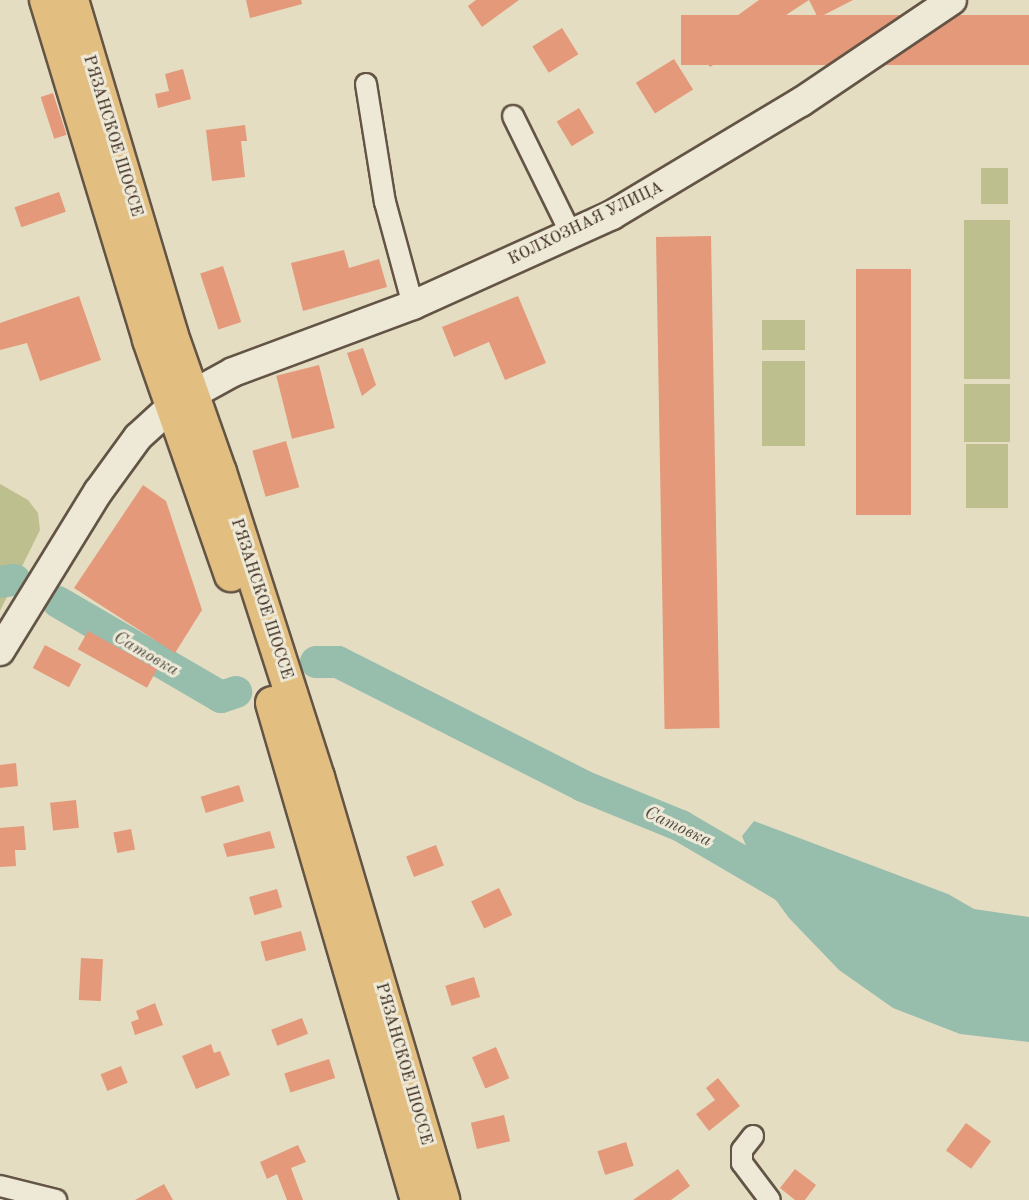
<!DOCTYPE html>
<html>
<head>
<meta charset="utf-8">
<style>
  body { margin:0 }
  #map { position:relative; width:1029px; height:1200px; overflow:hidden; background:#e5ddc2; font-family:"Old Standard TT",serif }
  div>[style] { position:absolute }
  .green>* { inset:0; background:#bdbf8e; transform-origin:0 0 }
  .water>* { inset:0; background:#97bdad }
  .river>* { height:32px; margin:-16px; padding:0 16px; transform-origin:16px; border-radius:16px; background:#97bdad }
  .building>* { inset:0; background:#e3997a; transform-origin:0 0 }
  .roads { filter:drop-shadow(2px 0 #635445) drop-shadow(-2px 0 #635445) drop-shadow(0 2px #635445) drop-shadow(0 -2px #635445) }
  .street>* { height:20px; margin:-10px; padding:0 10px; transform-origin:10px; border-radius:10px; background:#eee9d7 }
  .secondary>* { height:28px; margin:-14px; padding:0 14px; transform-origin:14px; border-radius:14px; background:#eee9d7 }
  .primary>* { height:32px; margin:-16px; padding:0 16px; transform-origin:16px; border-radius:16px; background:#e2be81 }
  span { translate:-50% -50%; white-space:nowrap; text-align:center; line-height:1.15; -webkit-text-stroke:6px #eee9d7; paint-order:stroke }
  .street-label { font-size:16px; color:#38261b }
  .water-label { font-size:18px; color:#504c40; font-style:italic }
</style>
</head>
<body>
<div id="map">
  <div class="green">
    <div style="left:981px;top:168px;width:27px;height:36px"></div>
    <div style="left:964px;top:220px;width:46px;height:159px"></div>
    <div style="left:762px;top:320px;width:43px;height:30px"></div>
    <div style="left:762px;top:361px;width:43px;height:85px"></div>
    <div style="left:964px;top:384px;width:46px;height:58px"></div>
    <div style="left:966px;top:444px;width:42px;height:64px"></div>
    <div style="clip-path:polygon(0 484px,28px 500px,38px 513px,40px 530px,0 611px)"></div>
  </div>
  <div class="water">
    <div style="clip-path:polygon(754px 821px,948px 894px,974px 909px,1029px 917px,1029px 1042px,960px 1034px,893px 1008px,839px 970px,789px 918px,759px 877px,742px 836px)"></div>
  </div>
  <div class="river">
    <div style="left:0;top:582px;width:15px;rotate:-8deg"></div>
    <div style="left:58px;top:602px;width:189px;rotate:30.2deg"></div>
    <div style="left:221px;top:697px;width:16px;rotate:-18deg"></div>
    <div style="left:316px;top:662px;width:22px"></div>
    <div style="left:338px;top:662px;width:275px;rotate:26.8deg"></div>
    <div style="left:583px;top:786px;width:106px;rotate:22.2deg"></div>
    <div style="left:681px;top:826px;width:125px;rotate:30.3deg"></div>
  </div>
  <div class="building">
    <div style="clip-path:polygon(246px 0,301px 0,302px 4px,250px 18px)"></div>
    <div style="clip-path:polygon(476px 0,519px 0,482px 27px,468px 6px)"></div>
    <div style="clip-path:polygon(759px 0,853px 0,818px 18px,809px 0,783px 17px,798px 39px,786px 47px,777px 33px,735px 60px,731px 53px,710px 67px,695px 46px)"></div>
    <div style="left:1029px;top:15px;width:50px;height:348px;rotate:90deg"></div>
    <div style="left:562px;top:28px;width:31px;height:35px;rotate:58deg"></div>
    <div style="left:674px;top:59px;width:36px;height:45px;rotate:58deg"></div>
    <div style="clip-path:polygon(183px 69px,191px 99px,158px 108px,155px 94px,169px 91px,165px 74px)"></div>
    <div style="left:53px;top:93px;width:44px;height:13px;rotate:72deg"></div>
    <div style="left:579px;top:108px;width:29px;height:26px;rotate:59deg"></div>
    <div style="clip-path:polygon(245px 125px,247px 141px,241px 141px,245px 177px,212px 181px,206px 130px)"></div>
    <div style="left:59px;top:192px;width:21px;height:47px;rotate:71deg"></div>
    <div style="left:711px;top:236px;width:492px;height:55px;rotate:89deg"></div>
    <div style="clip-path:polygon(344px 250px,349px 268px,379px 259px,387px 287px,303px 311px,291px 263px)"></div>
    <div style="left:223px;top:266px;width:59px;height:24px;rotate:72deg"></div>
    <div style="left:856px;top:269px;width:55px;height:246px"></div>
    <div style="clip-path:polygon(79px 296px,101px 360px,40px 381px,27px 343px,0 350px,0 323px)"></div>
    <div style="clip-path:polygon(518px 296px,546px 363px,505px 380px,489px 342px,454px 357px,442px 327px)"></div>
    <div style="clip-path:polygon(363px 348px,376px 385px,362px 396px,347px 353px)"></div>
    <div style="left:319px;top:365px;width:65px;height:44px;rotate:76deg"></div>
    <div style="left:286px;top:441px;width:48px;height:35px;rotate:74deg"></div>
    <div style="clip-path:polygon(143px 485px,166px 501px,202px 610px,175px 653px,74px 588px)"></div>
    <div style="left:88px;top:631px;width:79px;height:21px;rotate:29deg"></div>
    <div style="left:45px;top:645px;width:41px;height:26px;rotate:28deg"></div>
    <div style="clip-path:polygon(16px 763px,18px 786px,0 788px,0 765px)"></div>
    <div style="left:239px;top:785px;width:17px;height:40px;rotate:73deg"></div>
    <div style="left:76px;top:800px;width:28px;height:26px;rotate:84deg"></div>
    <div style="clip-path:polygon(24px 826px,26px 850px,15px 850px,16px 866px,0 867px,0 828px)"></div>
    <div style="left:131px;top:829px;width:21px;height:18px;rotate:79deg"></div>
    <div style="clip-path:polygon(270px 831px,275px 848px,227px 857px,223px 844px)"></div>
    <div style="left:436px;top:845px;width:22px;height:32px;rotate:69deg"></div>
    <div style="left:499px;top:888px;width:30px;height:31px;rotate:64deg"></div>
    <div style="left:277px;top:889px;width:19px;height:29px;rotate:74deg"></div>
    <div style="left:301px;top:931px;width:20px;height:42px;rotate:75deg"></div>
    <div style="left:81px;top:958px;width:22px;height:42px;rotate:3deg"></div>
    <div style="left:474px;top:977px;width:21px;height:30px;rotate:73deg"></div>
    <div style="clip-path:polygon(155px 1003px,163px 1025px,135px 1035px,131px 1022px,139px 1019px,136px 1011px)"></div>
    <div style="left:302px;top:1018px;width:17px;height:33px;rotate:69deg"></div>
    <div style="clip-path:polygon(211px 1044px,214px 1053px,220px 1051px,230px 1075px,196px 1089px,182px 1056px)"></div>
    <div style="left:496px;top:1047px;width:34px;height:26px;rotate:67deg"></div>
    <div style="left:329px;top:1059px;width:20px;height:47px;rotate:72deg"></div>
    <div style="left:121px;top:1066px;width:18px;height:22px;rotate:68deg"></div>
    <div style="clip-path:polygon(718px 1078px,740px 1106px,709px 1131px,696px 1114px,715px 1100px,706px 1088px)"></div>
    <div style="left:504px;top:1115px;width:27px;height:34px;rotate:77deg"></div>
    <div style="left:966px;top:1123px;width:31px;height:34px;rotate:36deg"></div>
    <div style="left:626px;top:1142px;width:25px;height:30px;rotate:72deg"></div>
    <div style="clip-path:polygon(298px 1145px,306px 1162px,291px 1168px,303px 1200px,287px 1200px,277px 1174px,267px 1179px,260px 1162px)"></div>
    <div style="clip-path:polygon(678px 1169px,690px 1186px,671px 1200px,633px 1200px)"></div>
    <div style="clip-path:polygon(795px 1169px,816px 1185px,805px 1200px,795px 1200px,780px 1188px)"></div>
    <div style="clip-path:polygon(164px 1184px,173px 1200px,135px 1200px)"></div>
  </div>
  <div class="roads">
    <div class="street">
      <div style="left:366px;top:84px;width:120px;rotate:80.9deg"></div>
      <div style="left:385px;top:202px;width:107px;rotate:74.8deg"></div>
      <div style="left:513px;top:116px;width:131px;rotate:63.8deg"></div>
      <div style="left:753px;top:1136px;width:18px;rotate:128deg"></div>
      <div style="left:742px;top:1150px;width:13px;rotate:90deg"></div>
      <div style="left:742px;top:1163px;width:46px;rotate:52.9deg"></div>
      <div style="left:0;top:1186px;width:58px;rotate:14deg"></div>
    </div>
    <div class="secondary">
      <div style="left:0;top:651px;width:187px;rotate:-58.4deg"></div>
      <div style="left:98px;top:492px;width:68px;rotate:-54deg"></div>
      <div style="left:138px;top:437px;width:47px;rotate:-42.4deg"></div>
      <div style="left:173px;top:405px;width:68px;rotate:-28.8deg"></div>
      <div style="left:233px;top:372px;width:192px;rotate:-20.4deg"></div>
      <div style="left:413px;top:305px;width:218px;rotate:-24.3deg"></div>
      <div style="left:612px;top:215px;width:220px;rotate:-30.9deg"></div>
      <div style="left:801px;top:102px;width:182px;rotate:-34deg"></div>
    </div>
    <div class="primary">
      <div style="left:46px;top:0;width:355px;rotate:73.1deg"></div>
      <div style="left:149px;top:340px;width:249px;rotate:70.8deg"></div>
      <div style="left:72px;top:0;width:347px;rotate:73.4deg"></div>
      <div style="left:171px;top:333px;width:147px;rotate:70.6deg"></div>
      <div style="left:220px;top:472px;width:320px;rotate:72.2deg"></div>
      <div style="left:318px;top:777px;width:441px;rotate:73.5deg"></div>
      <div style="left:272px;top:703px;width:518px;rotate:73.74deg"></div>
    </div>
  </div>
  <div class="street-label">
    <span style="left:112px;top:136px;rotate:73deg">РЯЗАНСКОЕ ШОССЕ</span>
    <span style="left:586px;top:224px;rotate:-26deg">КОЛХОЗНАЯ УЛИЦА</span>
    <span style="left:261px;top:599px;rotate:72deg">РЯЗАНСКОЕ ШОССЕ</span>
    <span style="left:403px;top:1064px;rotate:74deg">РЯЗАНСКОЕ ШОССЕ</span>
  </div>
  <div class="water-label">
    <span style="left:146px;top:654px;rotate:30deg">Сатовка</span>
    <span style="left:678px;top:827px;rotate:25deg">Сатовка</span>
  </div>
</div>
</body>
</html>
